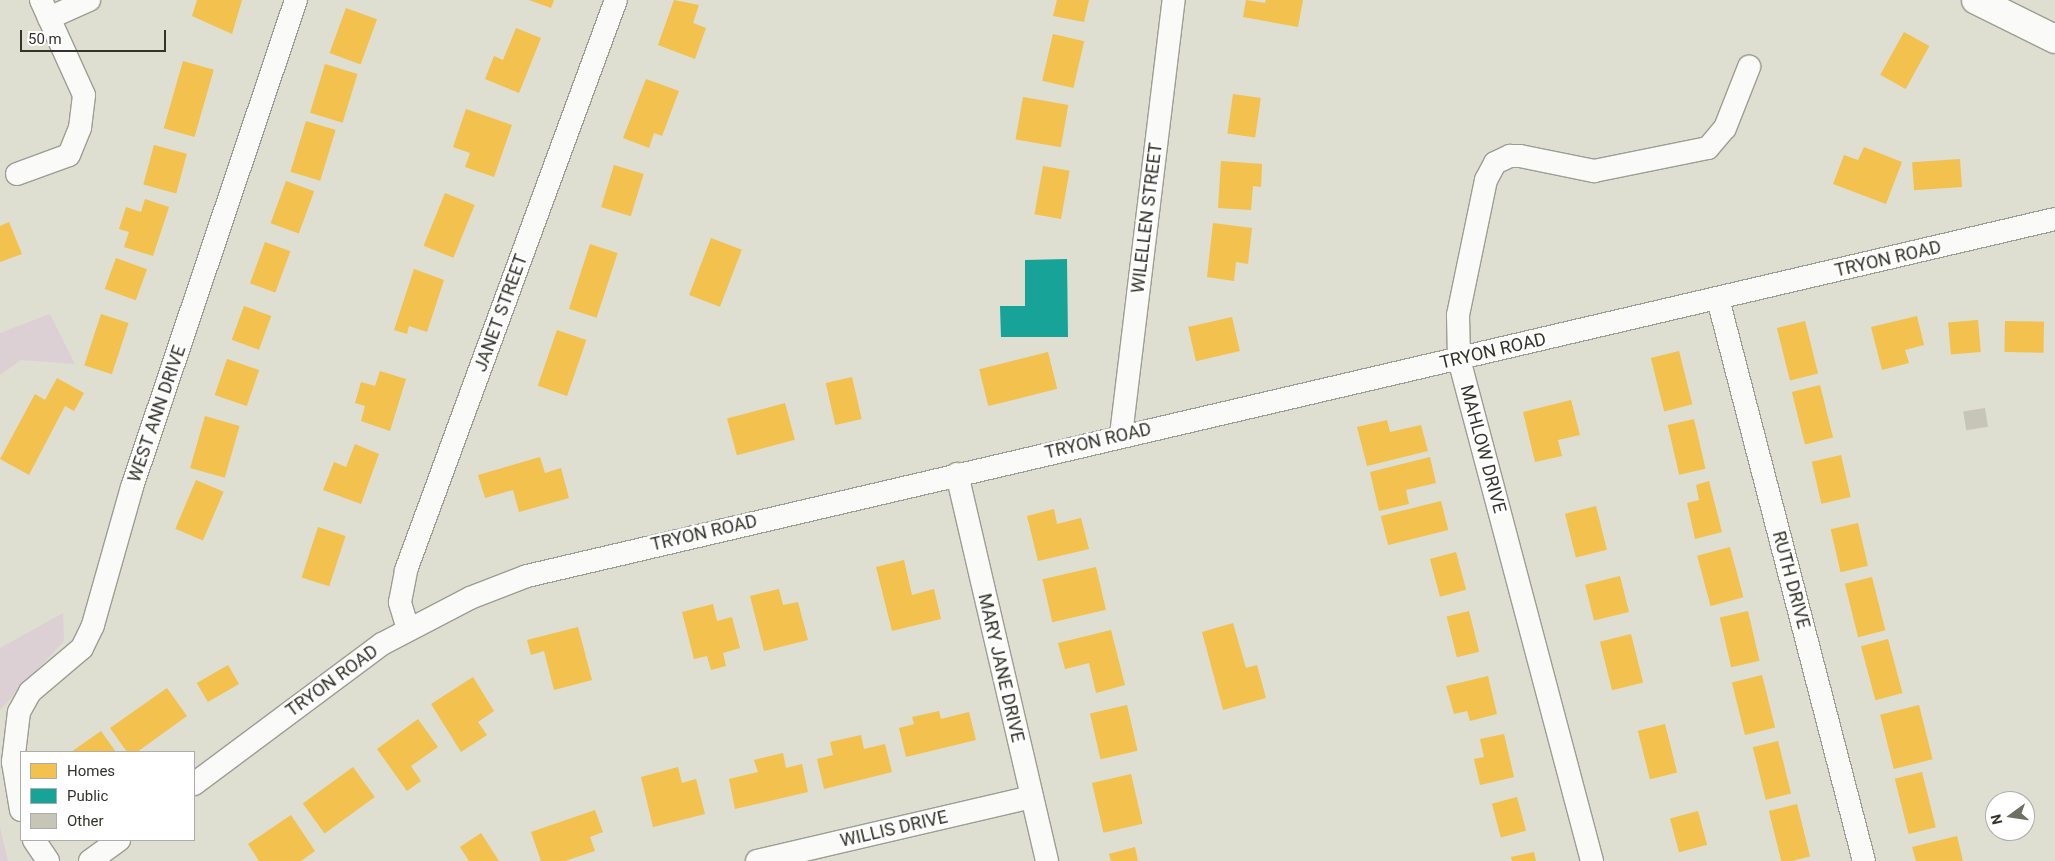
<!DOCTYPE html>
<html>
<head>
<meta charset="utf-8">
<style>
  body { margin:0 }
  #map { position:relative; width:2055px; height:861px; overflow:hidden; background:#deded1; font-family:Roboto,sans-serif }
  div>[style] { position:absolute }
  .green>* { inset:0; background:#dcd0d4 }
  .homes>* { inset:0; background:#f2c14e; transform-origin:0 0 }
  .public>* { inset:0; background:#17a398 }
  .building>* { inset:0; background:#c6c5b7; transform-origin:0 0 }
  .roads { filter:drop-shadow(1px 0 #9d9d93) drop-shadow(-1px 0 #9d9d93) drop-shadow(0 1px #9d9d93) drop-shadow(0 -1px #9d9d93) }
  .minor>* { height:22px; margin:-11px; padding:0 11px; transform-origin:11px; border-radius:11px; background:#fafaf8 }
  .major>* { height:28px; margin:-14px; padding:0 14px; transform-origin:14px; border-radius:14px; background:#fafaf8 }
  span { translate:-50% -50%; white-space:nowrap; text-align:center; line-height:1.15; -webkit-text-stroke:5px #fff; paint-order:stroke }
  .street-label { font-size:18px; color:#33332a }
  .legend { position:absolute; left:20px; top:751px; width:175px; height:90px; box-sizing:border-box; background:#fff; border:1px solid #adadaa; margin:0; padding:6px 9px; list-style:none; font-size:15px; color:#33332a }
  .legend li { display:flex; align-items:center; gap:10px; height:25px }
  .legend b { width:25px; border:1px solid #adadaa }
  .north { position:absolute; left:1985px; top:791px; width:50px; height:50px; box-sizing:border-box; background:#fff; border:1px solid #adadaa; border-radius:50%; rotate:256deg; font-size:14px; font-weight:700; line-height:20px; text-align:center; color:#33332a }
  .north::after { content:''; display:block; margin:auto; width:18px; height:22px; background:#6f6f64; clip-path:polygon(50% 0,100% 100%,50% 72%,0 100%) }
  .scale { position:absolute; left:20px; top:30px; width:146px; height:22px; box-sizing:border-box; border:2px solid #33332a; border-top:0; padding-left:6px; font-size:15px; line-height:18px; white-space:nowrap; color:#33332a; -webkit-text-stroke:4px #fff; paint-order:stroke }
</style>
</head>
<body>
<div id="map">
  <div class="green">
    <div style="clip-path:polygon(50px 314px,75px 364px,21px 360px,0 375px,0 333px)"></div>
    <div style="clip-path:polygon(63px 613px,64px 641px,0 710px,0 648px)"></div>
    <div style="clip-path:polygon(0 827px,8px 861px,0 861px)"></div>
  </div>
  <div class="homes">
    <div style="clip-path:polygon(197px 0,242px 0,232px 34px,192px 16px)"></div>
    <div style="clip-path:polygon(529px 0,554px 0,551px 8px)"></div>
    <div style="clip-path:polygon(674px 0,699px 5px,693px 23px,706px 28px,695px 59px,658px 45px)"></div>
    <div style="clip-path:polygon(1057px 0,1089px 0,1084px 22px,1053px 16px)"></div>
    <div style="clip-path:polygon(1246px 0,1265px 3px,1266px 0,1303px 0,1298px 27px,1243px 17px)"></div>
    <div style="left:346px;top:8px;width:33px;height:48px;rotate:20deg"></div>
    <div style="clip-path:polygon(516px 28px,541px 38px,519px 93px,485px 79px,494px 56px,503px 60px)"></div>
    <div style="left:1904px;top:32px;width:29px;height:49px;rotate:29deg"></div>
    <div style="left:1053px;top:34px;width:32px;height:48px;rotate:13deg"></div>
    <div style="left:183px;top:61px;width:32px;height:70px;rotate:16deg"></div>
    <div style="left:325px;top:64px;width:34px;height:51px;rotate:17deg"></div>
    <div style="clip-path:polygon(646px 79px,679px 91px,662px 136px,654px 133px,649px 148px,623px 138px)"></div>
    <div style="left:1233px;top:94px;width:28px;height:40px;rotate:8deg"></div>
    <div style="left:1023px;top:97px;width:46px;height:43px;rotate:10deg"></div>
    <div style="clip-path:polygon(466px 109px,512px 125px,494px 177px,465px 167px,470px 153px,453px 147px)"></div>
    <div style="left:306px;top:121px;width:31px;height:53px;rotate:17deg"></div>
    <div style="left:154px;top:145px;width:34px;height:41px;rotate:15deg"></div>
    <div style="clip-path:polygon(1864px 147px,1902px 162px,1886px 204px,1833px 184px,1844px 155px,1858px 160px)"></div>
    <div style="left:1960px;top:159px;width:28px;height:48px;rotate:86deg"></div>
    <div style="clip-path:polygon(1221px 161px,1262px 164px,1261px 187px,1253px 186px,1251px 210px,1218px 208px)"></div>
    <div style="left:614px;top:165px;width:31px;height:44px;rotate:17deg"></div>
    <div style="left:1043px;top:166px;width:27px;height:49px;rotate:10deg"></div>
    <div style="left:286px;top:181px;width:30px;height:45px;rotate:20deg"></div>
    <div style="left:445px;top:193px;width:32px;height:57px;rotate:22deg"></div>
    <div style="clip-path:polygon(145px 199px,169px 207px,153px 256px,124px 247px,129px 232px,119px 229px,126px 207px,141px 212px)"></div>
    <div style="clip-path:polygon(9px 222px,22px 254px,0 262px,0 226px)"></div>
    <div style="clip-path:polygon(1213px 223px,1252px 228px,1248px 264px,1236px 262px,1234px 281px,1207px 277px)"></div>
    <div style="left:711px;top:238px;width:33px;height:61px;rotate:21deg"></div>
    <div style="left:265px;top:242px;width:27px;height:44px;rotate:20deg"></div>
    <div style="left:590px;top:244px;width:29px;height:68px;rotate:18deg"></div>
    <div style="left:116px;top:258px;width:33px;height:33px;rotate:20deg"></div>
    <div style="clip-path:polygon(414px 269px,444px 280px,427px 332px,409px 326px,407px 334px,394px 330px)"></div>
    <div style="left:244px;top:306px;width:29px;height:36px;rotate:20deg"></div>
    <div style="left:101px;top:314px;width:29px;height:54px;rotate:18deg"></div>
    <div style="clip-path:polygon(1917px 316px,1924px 345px,1905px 350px,1909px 363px,1882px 370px,1871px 327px)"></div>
    <div style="left:1232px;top:317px;width:35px;height:45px;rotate:77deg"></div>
    <div style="left:1978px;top:320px;width:32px;height:30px;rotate:85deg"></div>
    <div style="left:1805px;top:321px;width:54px;height:29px;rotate:76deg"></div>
    <div style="left:2005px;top:321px;width:39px;height:31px;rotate:1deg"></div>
    <div style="left:557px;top:330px;width:31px;height:59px;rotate:19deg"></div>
    <div style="left:1679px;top:351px;width:55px;height:29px;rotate:76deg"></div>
    <div style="left:1048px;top:352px;width:38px;height:71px;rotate:76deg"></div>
    <div style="left:227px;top:359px;width:34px;height:38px;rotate:19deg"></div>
    <div style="clip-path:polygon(380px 371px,406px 379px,390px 431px,361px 421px,365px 406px,355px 403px,361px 382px,375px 386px)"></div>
    <div style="left:852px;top:377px;width:43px;height:27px;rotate:77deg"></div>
    <div style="clip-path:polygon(57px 378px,84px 393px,74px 411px,65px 406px,29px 475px,0 459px,35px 394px,45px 400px)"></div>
    <div style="left:1820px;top:385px;width:54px;height:29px;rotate:76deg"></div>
    <div style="clip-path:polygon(1571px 400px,1580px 435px,1558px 440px,1562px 456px,1535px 462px,1523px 412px)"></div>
    <div style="left:785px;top:403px;width:38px;height:60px;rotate:75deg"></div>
    <div style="left:205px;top:416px;width:36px;height:54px;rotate:16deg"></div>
    <div style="left:1694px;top:419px;width:51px;height:27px;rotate:77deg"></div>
    <div style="clip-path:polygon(1387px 420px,1390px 432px,1421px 425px,1428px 451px,1367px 466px,1357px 427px)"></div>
    <div style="clip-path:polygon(355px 444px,379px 454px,361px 504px,323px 490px,334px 462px,346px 467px)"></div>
    <div style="left:1841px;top:455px;width:43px;height:30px;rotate:77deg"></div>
    <div style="clip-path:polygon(540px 457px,545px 473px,561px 468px,569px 498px,519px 512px,513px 490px,485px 498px,478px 475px)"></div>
    <div style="clip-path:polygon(1430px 457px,1436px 483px,1406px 490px,1409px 504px,1379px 511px,1370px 472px)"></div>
    <div style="left:196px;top:480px;width:30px;height:53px;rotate:23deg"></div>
    <div style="clip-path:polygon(1709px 481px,1722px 532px,1695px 539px,1687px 503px,1699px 500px,1696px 485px)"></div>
    <div style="left:1441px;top:501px;width:30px;height:62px;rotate:76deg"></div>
    <div style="left:1596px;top:506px;width:45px;height:32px;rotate:76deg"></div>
    <div style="clip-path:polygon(1054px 509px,1057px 524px,1081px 518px,1089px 549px,1038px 561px,1027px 516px)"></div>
    <div style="left:1858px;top:523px;width:44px;height:28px;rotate:77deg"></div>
    <div style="left:318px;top:527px;width:29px;height:53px;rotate:18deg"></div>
    <div style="left:1730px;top:547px;width:52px;height:34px;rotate:75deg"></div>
    <div style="left:1456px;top:552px;width:39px;height:27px;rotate:75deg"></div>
    <div style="clip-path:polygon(904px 560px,912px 595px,934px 589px,941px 619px,892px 631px,876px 567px)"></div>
    <div style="left:1096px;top:567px;width:44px;height:55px;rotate:77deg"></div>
    <div style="left:1620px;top:576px;width:37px;height:36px;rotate:76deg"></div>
    <div style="left:1872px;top:577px;width:55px;height:28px;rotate:76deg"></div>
    <div style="clip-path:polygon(779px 589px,783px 605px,798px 602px,808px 640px,764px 651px,750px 596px)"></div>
    <div style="clip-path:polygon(713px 604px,717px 621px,732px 617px,740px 648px,723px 653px,726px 666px,711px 670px,707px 656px,694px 659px,682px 612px)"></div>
    <div style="left:1469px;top:611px;width:42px;height:23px;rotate:76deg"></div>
    <div style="left:1748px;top:611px;width:51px;height:29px;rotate:77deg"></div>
    <div style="clip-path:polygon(1233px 623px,1246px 668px,1257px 665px,1266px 698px,1223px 710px,1202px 632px)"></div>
    <div style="clip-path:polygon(578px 627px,592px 680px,554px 690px,544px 651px,531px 655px,527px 640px)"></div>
    <div style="clip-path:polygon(1111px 630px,1125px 685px,1096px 693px,1089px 663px,1065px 669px,1058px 643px)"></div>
    <div style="left:1631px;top:634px;width:50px;height:32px;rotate:76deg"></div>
    <div style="left:1888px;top:639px;width:56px;height:28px;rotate:75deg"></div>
    <div style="left:228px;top:665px;width:22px;height:36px;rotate:60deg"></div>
    <div style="left:1762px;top:675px;width:54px;height:31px;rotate:76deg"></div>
    <div style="clip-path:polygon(1488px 676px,1497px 714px,1470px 721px,1467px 711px,1454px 714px,1446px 686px)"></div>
    <div style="clip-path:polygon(473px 677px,494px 711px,478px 722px,487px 735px,461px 752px,431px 704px)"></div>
    <div style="clip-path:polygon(167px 688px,187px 716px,137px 752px,127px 752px,110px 728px)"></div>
    <div style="left:1127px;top:705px;width:47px;height:38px;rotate:77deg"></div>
    <div style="left:1919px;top:705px;width:56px;height:40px;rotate:76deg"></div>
    <div style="clip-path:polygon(939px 711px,941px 719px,969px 712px,976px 740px,906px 757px,899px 728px,914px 724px,912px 717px)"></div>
    <div style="clip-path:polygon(418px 719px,438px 747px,411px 766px,421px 781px,407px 791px,377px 749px)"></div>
    <div style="left:1665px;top:724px;width:50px;height:28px;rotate:76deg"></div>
    <div style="clip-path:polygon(101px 731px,116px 752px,71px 752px)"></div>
    <div style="clip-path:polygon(1504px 734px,1514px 777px,1480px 785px,1474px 759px,1484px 757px,1480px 739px)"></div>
    <div style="clip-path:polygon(861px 735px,864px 749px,885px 744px,892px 772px,824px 789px,817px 759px,833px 755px,830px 742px)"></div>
    <div style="left:1778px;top:741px;width:54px;height:26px;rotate:76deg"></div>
    <div style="clip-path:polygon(783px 753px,786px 768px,802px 764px,808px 792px,735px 809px,729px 779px,758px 772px,754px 760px)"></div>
    <div style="left:353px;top:767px;width:37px;height:62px;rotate:54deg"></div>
    <div style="clip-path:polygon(678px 767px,682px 783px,696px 779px,705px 814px,653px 827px,641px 777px)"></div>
    <div style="left:1922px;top:772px;width:57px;height:28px;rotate:76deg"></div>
    <div style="left:1131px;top:774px;width:51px;height:40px;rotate:77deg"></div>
    <div style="left:1517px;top:797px;width:35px;height:26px;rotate:75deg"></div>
    <div style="left:1797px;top:804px;width:54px;height:29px;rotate:76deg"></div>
    <div style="clip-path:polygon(595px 810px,603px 832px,590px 837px,595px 851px,565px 861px,541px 861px,531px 832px)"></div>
    <div style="left:1698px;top:811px;width:35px;height:29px;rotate:75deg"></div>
    <div style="clip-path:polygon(291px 815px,315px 851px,301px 861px,259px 861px,248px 844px)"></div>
    <div style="clip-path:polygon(481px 833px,499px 861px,469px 861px,460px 847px)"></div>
    <div style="clip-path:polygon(1957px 836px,1963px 861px,1916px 861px,1912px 847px)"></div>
    <div style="clip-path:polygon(1135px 847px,1138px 861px,1111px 861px,1109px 854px)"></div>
    <div style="clip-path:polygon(1534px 852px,1536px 861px,1512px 861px,1511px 857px)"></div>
  </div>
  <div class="public">
    <div style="clip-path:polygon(1067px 259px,1068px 337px,1001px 337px,1000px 306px,1025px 306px,1025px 260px)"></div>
  </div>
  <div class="building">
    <div style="left:1985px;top:408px;width:19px;height:22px;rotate:81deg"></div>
  </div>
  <div class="roads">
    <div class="minor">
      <div style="left:49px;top:18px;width:44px;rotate:-24.2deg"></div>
      <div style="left:17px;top:174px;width:55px;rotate:-20.1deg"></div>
      <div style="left:69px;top:155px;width:29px;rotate:-68deg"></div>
      <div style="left:80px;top:128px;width:33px;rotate:-83deg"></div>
      <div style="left:84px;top:95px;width:104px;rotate:-114.4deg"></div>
      <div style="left:1718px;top:299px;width:581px;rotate:75.44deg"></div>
      <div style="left:1121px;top:435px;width:438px;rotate:-83.1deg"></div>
      <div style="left:957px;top:474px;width:397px;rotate:76.9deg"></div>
      <div style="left:408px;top:629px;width:28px;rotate:-107deg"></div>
      <div style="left:400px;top:602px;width:33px;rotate:-79deg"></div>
      <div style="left:406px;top:570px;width:607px;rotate:-69.78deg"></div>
      <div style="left:194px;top:784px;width:234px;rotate:-36.7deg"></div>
      <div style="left:382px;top:644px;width:99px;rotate:-27.6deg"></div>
      <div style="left:470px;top:598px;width:61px;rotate:-21.1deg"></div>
      <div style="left:527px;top:576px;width:1569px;rotate:-13.15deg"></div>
      <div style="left:21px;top:810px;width:49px;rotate:-99.5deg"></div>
      <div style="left:13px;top:762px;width:50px;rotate:-83.2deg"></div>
      <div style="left:19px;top:712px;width:23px;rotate:-61deg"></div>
      <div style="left:30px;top:692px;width:68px;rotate:-40.2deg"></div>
      <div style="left:82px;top:648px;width:25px;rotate:-64deg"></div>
      <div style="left:93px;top:625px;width:143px;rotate:-74.2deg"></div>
      <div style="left:132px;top:487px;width:514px;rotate:-71.39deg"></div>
      <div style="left:34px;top:840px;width:25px;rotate:56deg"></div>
      <div style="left:90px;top:861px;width:36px;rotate:-36deg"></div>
      <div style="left:757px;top:861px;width:281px;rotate:-13.1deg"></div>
      <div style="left:1592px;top:861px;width:519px;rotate:-104.84deg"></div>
      <div style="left:1459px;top:359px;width:44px;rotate:-91.3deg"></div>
      <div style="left:1458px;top:315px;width:138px;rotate:-78.3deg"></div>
      <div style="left:1486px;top:180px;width:19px;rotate:-62deg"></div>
      <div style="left:1495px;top:163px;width:17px;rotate:-25deg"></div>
      <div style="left:1510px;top:156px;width:10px"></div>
      <div style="left:1520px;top:156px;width:76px;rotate:11.5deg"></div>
      <div style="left:1594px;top:171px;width:116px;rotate:-11.4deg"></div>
      <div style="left:1708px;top:148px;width:26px;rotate:-50deg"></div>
      <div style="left:1725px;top:128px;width:66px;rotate:-68.5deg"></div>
    </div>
    <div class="major">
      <div style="left:1976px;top:0;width:88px;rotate:26.3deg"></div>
    </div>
  </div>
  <div class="street-label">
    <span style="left:1147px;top:218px;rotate:-83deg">WILELLEN STREET</span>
    <span style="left:1888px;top:259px;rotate:-13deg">TRYON ROAD</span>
    <span style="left:501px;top:313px;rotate:-70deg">JANET STREET</span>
    <span style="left:1493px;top:351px;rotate:-13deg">TRYON ROAD</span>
    <span style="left:157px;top:414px;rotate:-71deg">WEST ANN DRIVE</span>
    <span style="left:1098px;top:441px;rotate:-13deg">TRYON ROAD</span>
    <span style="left:1483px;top:449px;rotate:75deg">MAHLOW DRIVE</span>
    <span style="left:704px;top:533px;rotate:-13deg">TRYON ROAD</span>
    <span style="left:1791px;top:580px;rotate:75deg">RUTH DRIVE</span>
    <span style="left:1001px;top:668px;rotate:77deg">MARY JANE DRIVE</span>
    <span style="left:332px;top:681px;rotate:-36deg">TRYON ROAD</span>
    <span style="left:894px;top:829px;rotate:-13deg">WILLIS DRIVE</span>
  </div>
  <ul class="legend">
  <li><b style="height:14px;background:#f2c14e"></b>Homes</li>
  <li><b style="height:14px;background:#17a398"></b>Public</li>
  <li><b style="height:14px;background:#c6c5b7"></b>Other</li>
  </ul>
  <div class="north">N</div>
  <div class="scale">50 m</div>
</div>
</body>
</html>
